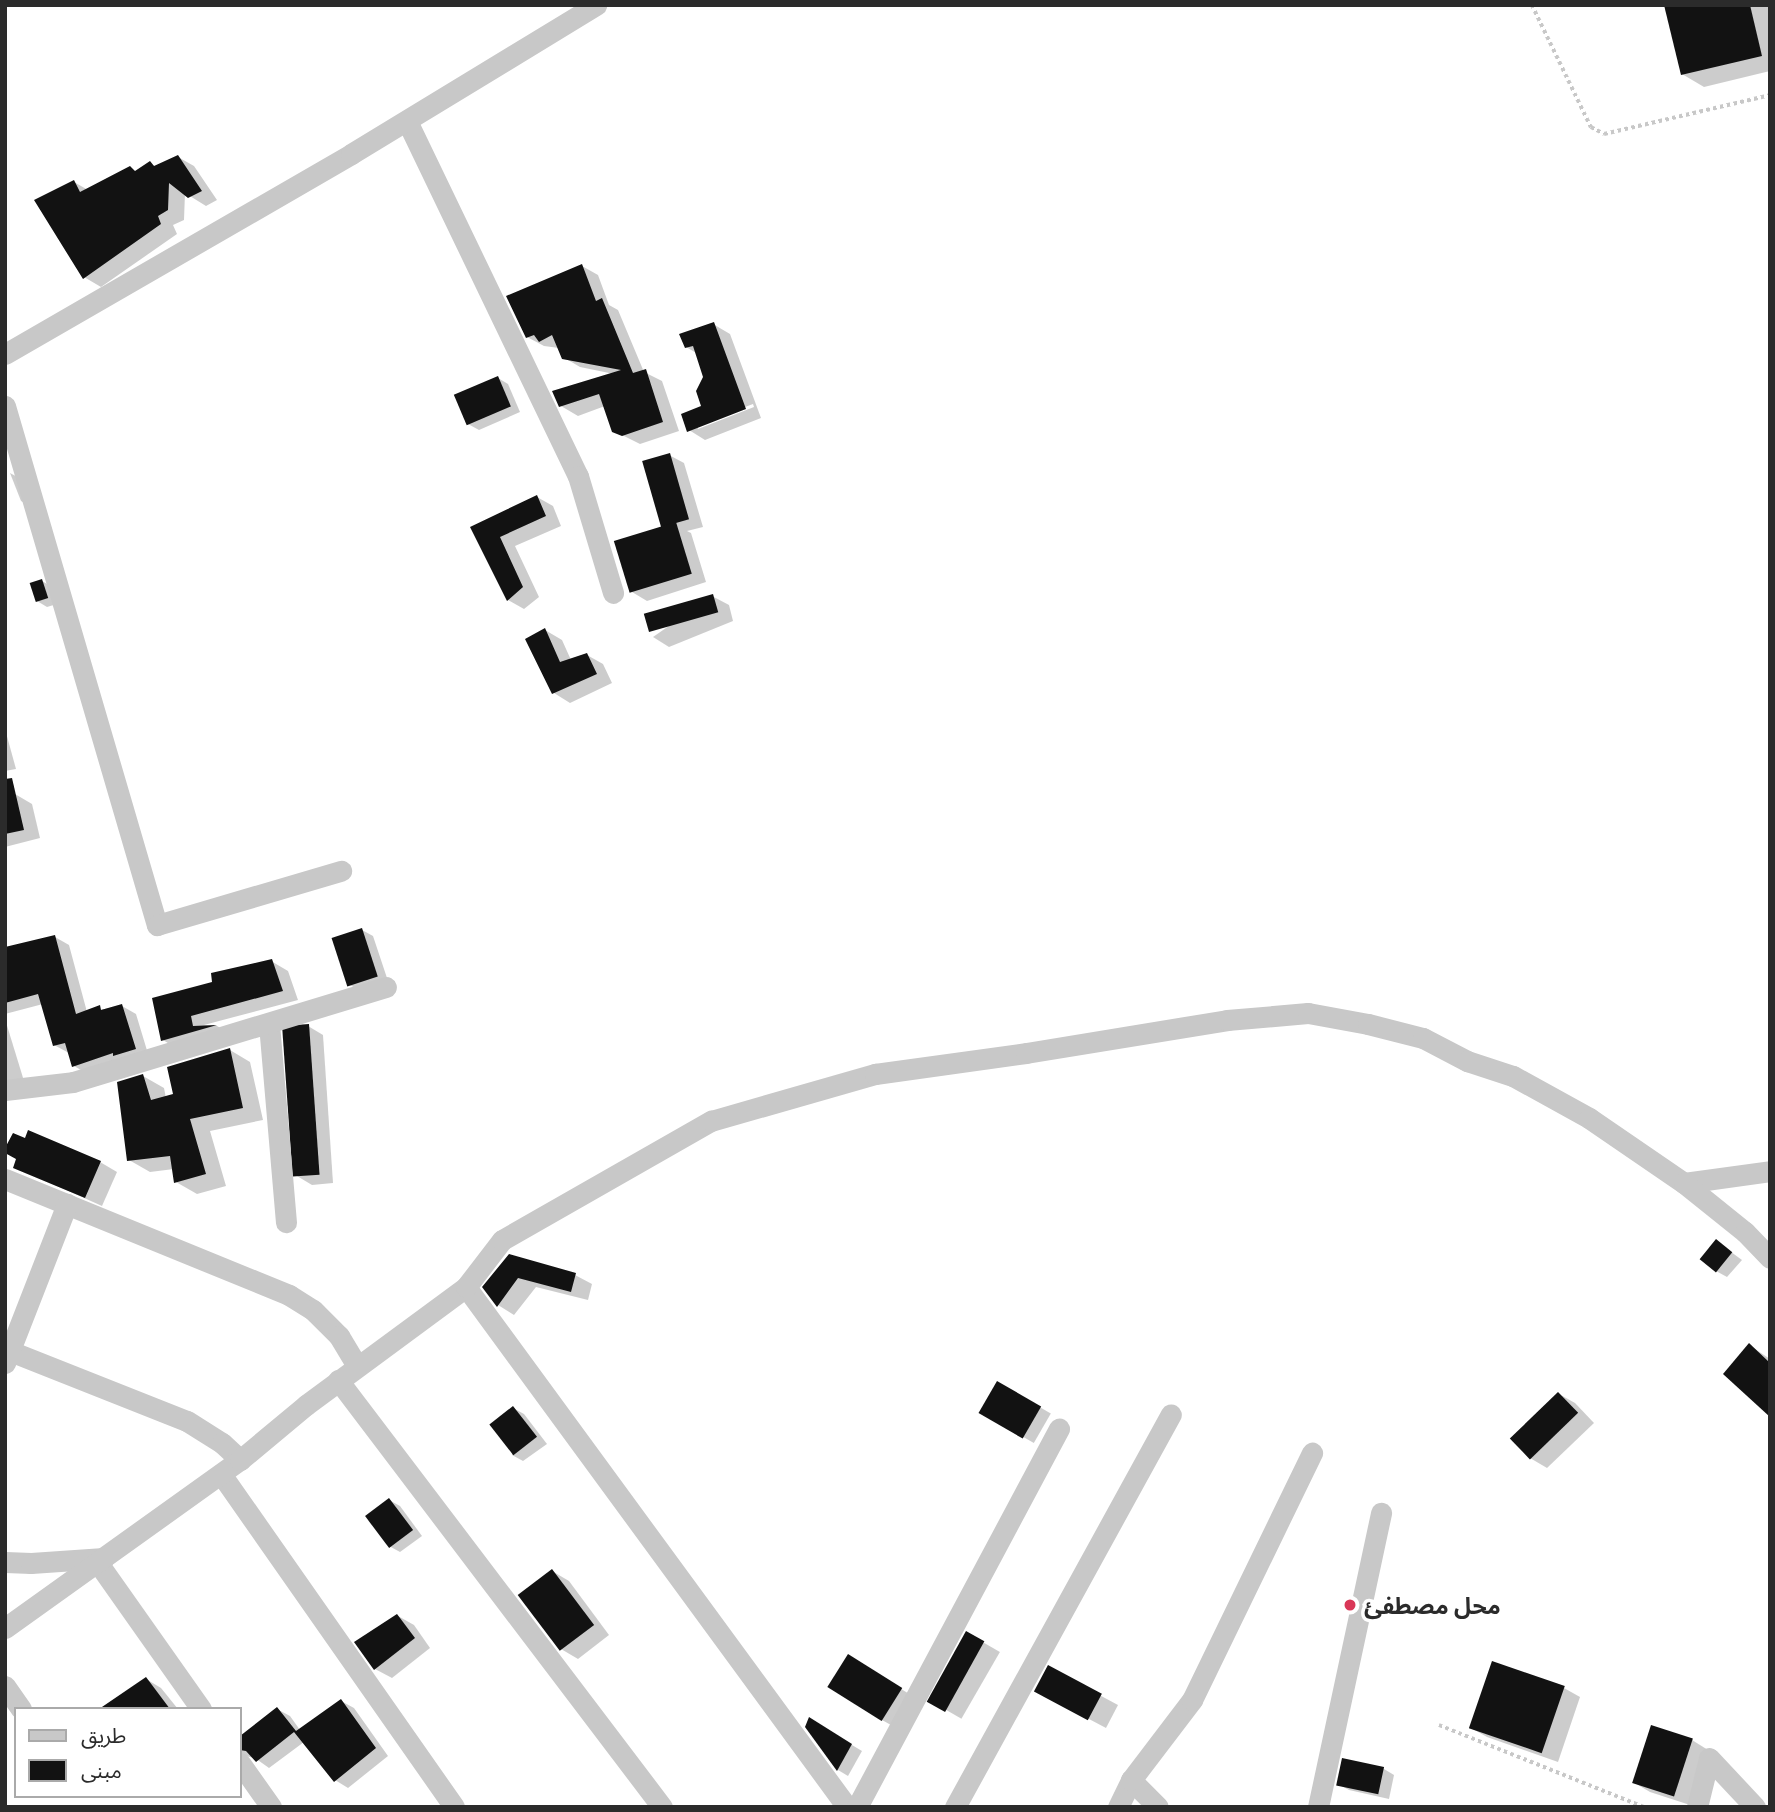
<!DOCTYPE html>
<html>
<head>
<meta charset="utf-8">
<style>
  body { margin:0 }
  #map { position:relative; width:1775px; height:1812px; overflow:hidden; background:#fff; font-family:"IBM Plex Sans","Noto Sans Arabic",sans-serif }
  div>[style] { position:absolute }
  .shadow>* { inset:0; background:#0003; transform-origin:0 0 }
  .building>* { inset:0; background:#121212; transform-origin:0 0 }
  .path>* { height:3.5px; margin-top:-1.75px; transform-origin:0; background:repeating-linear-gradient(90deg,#c8c8c8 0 3.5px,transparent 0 7px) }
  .minor>* { height:21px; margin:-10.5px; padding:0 10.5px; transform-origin:10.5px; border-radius:10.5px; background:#c8c8c8 }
  .dots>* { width:19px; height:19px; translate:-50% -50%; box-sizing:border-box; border:4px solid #fff; border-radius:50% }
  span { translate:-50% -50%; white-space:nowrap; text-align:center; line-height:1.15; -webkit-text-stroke:7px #fff; paint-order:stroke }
  .poi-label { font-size:23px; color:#2b2b2b; font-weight:700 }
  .left { translate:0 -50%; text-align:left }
  .frame { position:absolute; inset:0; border:7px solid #2b2b2b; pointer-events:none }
  .legend { position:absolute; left:14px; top:1707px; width:228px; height:91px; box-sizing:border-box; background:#fff; border:2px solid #aaa; margin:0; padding:9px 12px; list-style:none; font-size:21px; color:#2b2b2b }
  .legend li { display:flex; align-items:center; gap:14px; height:35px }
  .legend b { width:35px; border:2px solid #aaa }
</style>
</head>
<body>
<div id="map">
  <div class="shadow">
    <div style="clip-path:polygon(1666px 5px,1769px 5px,1770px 71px,1704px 87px,1682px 74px)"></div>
    <div style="clip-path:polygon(178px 157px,194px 166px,217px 200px,206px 206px,185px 193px,184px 220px,173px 225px,177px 234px,101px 287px,84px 277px,74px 182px,88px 190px,137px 172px,150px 163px,156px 167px)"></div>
    <div style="clip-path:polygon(582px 266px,598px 275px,609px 305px,618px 310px,644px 372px,662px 381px,679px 431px,640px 444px,614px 431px,605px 406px,578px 416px,561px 406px,614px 374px,580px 367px,563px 357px,559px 348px,544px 346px,527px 337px)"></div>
    <div style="clip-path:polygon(evenodd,713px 324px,730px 334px,761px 418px,705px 440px,689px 430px,703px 407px,705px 377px,698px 354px,686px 347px,713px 324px,753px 404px,754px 407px,698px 429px,698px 425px,753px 404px)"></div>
    <div style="clip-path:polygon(498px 378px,508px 384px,520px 412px,479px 430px,468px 424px)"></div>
    <div style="clip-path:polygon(669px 455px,684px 463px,703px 527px,687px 531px,691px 533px,706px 582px,647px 601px,632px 592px,667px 527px,663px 525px)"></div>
    <div style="clip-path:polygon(10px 473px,21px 479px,28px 505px,21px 501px)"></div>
    <div style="clip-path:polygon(537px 497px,553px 506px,561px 526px,515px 546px,539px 597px,524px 609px,508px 600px,473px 528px)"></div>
    <div style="clip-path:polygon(42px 581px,52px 587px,57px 604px,47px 607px,37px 601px)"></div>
    <div style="clip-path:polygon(712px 596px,729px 605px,733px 621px,669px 647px,653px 637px)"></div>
    <div style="clip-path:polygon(545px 630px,562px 640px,571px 660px,587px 655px,603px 664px,612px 683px,570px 703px,554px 693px)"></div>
    <div style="clip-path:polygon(5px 729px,16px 769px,5px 771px)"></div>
    <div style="clip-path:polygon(15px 794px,32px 804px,40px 838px,5px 847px,5px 796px)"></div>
    <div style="clip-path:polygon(362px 930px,373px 936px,388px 981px,359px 990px,348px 984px)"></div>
    <div style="clip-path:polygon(55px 937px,69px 945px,87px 1012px,122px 1006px,136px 1014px,149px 1057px,88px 1074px,74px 1066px,69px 1053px,54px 1045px,43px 1004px,5px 1014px,5px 950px)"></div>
    <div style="clip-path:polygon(271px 961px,288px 971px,298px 1000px,204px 1025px,217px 1026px,231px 1034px,179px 1050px,163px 1040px,214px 984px)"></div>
    <div style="clip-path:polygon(5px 1019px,24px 1081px,5px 1081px)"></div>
    <div style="clip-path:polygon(308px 1026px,323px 1035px,333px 1183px,312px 1185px,297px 1176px)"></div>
    <div style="clip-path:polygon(230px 1050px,250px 1062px,263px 1120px,210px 1131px,226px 1186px,197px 1194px,176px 1182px,174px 1169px,150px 1172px,129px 1160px,143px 1076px,164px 1088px,166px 1098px,175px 1095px)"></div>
    <div style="clip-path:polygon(100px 1162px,117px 1172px,102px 1206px,15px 1167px)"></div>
    <div style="clip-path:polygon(1716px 1241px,1742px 1260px,1727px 1277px,1716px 1271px)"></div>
    <div style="clip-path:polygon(510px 1256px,575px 1275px,592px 1284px,588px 1300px,536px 1287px,514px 1315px,498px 1305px)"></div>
    <div style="clip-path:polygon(1749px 1345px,1770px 1359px,1770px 1412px)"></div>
    <div style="left:998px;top:1383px;width:61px;height:34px;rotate:30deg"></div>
    <div style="clip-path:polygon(1559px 1394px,1575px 1403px,1594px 1423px,1547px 1468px,1530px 1458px,1512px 1438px)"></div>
    <div style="clip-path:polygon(513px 1408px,524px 1414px,547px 1444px,523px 1461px,512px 1455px)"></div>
    <div style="clip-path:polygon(389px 1500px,400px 1506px,422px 1536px,400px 1552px,389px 1546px)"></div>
    <div style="clip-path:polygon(552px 1571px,569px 1581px,609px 1635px,578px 1659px,561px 1649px)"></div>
    <div style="clip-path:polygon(398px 1616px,414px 1625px,430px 1648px,392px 1678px,375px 1669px)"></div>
    <div style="left:967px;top:1633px;width:38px;height:77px;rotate:30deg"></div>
    <div style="clip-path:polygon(865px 1666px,917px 1699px,898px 1729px,882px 1720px)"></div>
    <div style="clip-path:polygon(1049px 1668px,1118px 1705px,1106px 1728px,1053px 1700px)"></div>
    <div style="clip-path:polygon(146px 1679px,161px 1688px,178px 1709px,104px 1709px)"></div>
    <div style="clip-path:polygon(1564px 1688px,1580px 1697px,1558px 1762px,1487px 1737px,1471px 1728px)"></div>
    <div style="clip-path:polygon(341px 1701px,354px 1708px,388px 1756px,348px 1788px,335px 1780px,304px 1742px,269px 1768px,255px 1758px,240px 1755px,240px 1738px,277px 1709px,290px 1716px,300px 1730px)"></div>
    <div style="clip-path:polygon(810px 1720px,862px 1751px,848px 1776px,838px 1770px,807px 1727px)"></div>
    <div style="clip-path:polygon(1692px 1740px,1708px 1750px,1690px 1805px,1650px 1792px,1633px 1782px)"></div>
    <div style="clip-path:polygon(1343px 1760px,1384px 1769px,1394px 1775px,1389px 1799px,1349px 1790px,1338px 1784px)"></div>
  </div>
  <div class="building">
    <div style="clip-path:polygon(1664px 5px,1750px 5px,1762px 56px,1681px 75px)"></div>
    <div style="clip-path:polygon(178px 155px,202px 191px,188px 198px,169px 183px,168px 210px,158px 216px,161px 224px,83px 279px,34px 200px,74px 180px,80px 192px,130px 166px,135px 171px,150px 161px,154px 166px)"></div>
    <div style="clip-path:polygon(582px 264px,596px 301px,602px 298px,633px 373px,646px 369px,663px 422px,622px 436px,612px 432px,599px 394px,559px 407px,552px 391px,621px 370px,562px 359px,552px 335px,539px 342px,534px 335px,526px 338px,506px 296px)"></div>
    <div style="clip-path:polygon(714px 322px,746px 409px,687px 432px,681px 414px,701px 406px,696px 391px,703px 377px,693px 346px,685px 348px,679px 334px)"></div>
    <div style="left:498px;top:376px;width:33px;height:48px;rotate:67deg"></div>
    <div style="left:670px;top:453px;width:69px;height:29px;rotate:74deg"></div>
    <div style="clip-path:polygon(537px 495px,546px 516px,500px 537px,523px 587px,507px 601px,470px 527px)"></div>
    <div style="left:676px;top:522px;width:54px;height:65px;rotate:73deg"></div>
    <div style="left:42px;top:579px;width:20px;height:13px;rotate:72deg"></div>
    <div style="left:713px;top:594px;width:19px;height:72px;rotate:74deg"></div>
    <div style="clip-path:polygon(545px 628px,560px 662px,587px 653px,597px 674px,552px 694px,525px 639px)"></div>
    <div style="clip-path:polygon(12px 778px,24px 830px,5px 834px,5px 779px)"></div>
    <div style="left:362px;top:928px;width:51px;height:32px;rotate:72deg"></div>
    <div style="clip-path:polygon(55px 935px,76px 1014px,100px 1005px,101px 1010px,122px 1004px,136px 1049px,113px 1056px,113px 1053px,72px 1067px,65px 1043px,53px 1046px,38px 994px,5px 1003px,5px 947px)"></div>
    <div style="clip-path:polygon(272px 959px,283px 991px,191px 1016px,193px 1026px,217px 1025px,161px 1041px,152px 998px,212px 982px,211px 973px)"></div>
    <div style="left:309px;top:1024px;width:151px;height:27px;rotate:86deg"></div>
    <div style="clip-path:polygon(230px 1048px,243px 1108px,190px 1119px,206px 1174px,174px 1183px,170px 1156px,127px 1161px,117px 1082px,143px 1074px,151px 1100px,173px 1094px,167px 1067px)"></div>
    <div style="clip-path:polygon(28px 1130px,101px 1161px,85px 1198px,13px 1168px,16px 1159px,5px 1153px,5px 1148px,13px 1133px,25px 1138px)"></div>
    <div style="left:1716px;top:1239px;width:21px;height:26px;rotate:39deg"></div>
    <div style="clip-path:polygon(509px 1254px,576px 1273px,571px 1292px,518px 1278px,497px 1307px,482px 1287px)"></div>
    <div style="clip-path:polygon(1749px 1343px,1770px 1363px,1770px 1417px,1723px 1374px)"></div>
    <div style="left:997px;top:1381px;width:51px;height:37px;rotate:30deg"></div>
    <div style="left:1558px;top:1392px;width:29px;height:67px;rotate:46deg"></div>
    <div style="left:513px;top:1406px;width:39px;height:30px;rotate:52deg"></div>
    <div style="left:389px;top:1498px;width:40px;height:30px;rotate:53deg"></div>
    <div style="left:552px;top:1569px;width:70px;height:43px;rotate:53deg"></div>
    <div style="clip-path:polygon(397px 1614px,415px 1638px,374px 1670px,354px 1642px)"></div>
    <div style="left:966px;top:1631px;width:21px;height:81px;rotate:29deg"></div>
    <div style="left:848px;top:1654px;width:64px;height:39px;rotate:32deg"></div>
    <div style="left:1492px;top:1661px;width:77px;height:71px;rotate:19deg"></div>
    <div style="left:1048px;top:1665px;width:61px;height:30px;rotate:28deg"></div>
    <div style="clip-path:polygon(146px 1677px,170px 1709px,99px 1709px)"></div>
    <div style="clip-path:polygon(341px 1699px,376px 1748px,334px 1782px,294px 1732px,256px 1762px,246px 1751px,240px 1750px,240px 1736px,277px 1707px,296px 1731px)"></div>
    <div style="clip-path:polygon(809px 1717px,852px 1744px,837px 1771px,805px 1727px)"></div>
    <div style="left:1651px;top:1725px;width:44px;height:61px;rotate:18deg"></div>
    <div style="left:1342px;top:1758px;width:43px;height:28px;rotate:12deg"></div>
  </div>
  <div class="path">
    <div style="left:1532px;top:5px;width:136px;rotate:64.2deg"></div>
    <div style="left:1591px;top:127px;width:15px;rotate:28deg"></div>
    <div style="left:1604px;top:134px;width:171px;rotate:-13.2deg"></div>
    <div style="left:1439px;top:1725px;width:221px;rotate:21.8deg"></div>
  </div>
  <div class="minor">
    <div style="left:407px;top:121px;width:394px;rotate:64.3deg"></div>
    <div style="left:578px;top:476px;width:122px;rotate:73.3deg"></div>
    <div style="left:5px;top:354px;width:400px;rotate:-30deg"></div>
    <div style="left:351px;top:154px;width:287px;rotate:-31.3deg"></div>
    <div style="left:5px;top:406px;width:541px;rotate:73.68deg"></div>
    <div style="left:157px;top:925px;width:192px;rotate:-16.4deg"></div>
    <div style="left:269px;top:1024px;width:199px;rotate:85.1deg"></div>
    <div style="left:5px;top:1090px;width:68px;rotate:-6.7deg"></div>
    <div style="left:73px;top:1082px;width:327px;rotate:-16.9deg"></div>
    <div style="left:5px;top:1179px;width:307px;rotate:22.2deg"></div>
    <div style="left:289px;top:1295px;width:28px;rotate:32deg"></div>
    <div style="left:313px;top:1310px;width:37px;rotate:45deg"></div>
    <div style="left:339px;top:1336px;width:35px;rotate:59deg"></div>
    <div style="left:1684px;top:1183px;width:87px;rotate:-7.9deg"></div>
    <div style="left:466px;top:1287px;width:645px;rotate:53.77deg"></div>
    <div style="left:10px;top:1351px;width:190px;rotate:21.6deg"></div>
    <div style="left:187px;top:1421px;width:41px;rotate:32.2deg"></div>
    <div style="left:222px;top:1443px;width:25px;rotate:43deg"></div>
    <div style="left:5px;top:1363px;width:171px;rotate:-68.7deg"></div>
    <div style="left:338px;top:1380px;width:536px;rotate:52.81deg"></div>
    <div style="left:221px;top:1474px;width:406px;rotate:55deg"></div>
    <div style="left:5px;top:1562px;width:26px;rotate:2deg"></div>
    <div style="left:31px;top:1563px;width:73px;rotate:-3.9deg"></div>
    <div style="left:98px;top:1563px;width:179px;rotate:54.8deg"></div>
    <div style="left:5px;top:1628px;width:289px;rotate:-35.6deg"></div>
    <div style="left:240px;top:1460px;width:86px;rotate:-39.8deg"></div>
    <div style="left:306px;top:1405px;width:199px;rotate:-36.4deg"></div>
    <div style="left:466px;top:1287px;width:59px;rotate:-52.5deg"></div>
    <div style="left:502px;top:1240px;width:241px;rotate:-29.7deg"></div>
    <div style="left:711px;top:1121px;width:171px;rotate:-16deg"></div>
    <div style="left:875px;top:1074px;width:152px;rotate:-7.9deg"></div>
    <div style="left:1026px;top:1053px;width:204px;rotate:-9.3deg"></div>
    <div style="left:1227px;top:1020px;width:81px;rotate:-4.9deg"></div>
    <div style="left:1308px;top:1013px;width:61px;rotate:10.4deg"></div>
    <div style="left:1368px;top:1024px;width:57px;rotate:14.3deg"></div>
    <div style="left:1423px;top:1038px;width:50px;rotate:27.6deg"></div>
    <div style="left:1467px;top:1061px;width:48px;rotate:18.1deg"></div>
    <div style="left:1513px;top:1076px;width:87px;rotate:28.9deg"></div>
    <div style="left:1589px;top:1118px;width:115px;rotate:34.4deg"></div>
    <div style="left:1684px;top:1183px;width:78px;rotate:38.8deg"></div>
    <div style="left:1745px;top:1232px;width:36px;rotate:46deg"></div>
    <div style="left:5px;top:1686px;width:28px;rotate:55deg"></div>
    <div style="left:240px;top:1763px;width:54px;rotate:54.8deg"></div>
    <div style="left:1131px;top:1780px;width:38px;rotate:45deg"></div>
    <div style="left:857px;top:1807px;width:429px;rotate:-61.9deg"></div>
    <div style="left:955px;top:1807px;width:448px;rotate:-61.2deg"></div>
    <div style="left:1118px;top:1807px;width:30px;rotate:-64deg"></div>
    <div style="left:1131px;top:1780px;width:101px;rotate:-52.7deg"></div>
    <div style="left:1192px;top:1700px;width:275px;rotate:-64.1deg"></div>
    <div style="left:1318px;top:1807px;width:301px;rotate:-77.9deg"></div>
    <div style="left:1697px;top:1807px;width:50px;rotate:-76.2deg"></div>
    <div style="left:1709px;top:1758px;width:67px;rotate:46.8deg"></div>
  </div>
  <div class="dots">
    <div style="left:1350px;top:1605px;background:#d93757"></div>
  </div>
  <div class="poi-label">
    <span class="left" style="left:1364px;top:1605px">محل مصطفئ</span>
  </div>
  <div class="frame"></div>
  <ul class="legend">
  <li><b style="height:9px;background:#c8c8c8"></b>طريق</li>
  <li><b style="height:19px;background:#121212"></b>مبنى</li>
  </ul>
</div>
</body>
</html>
